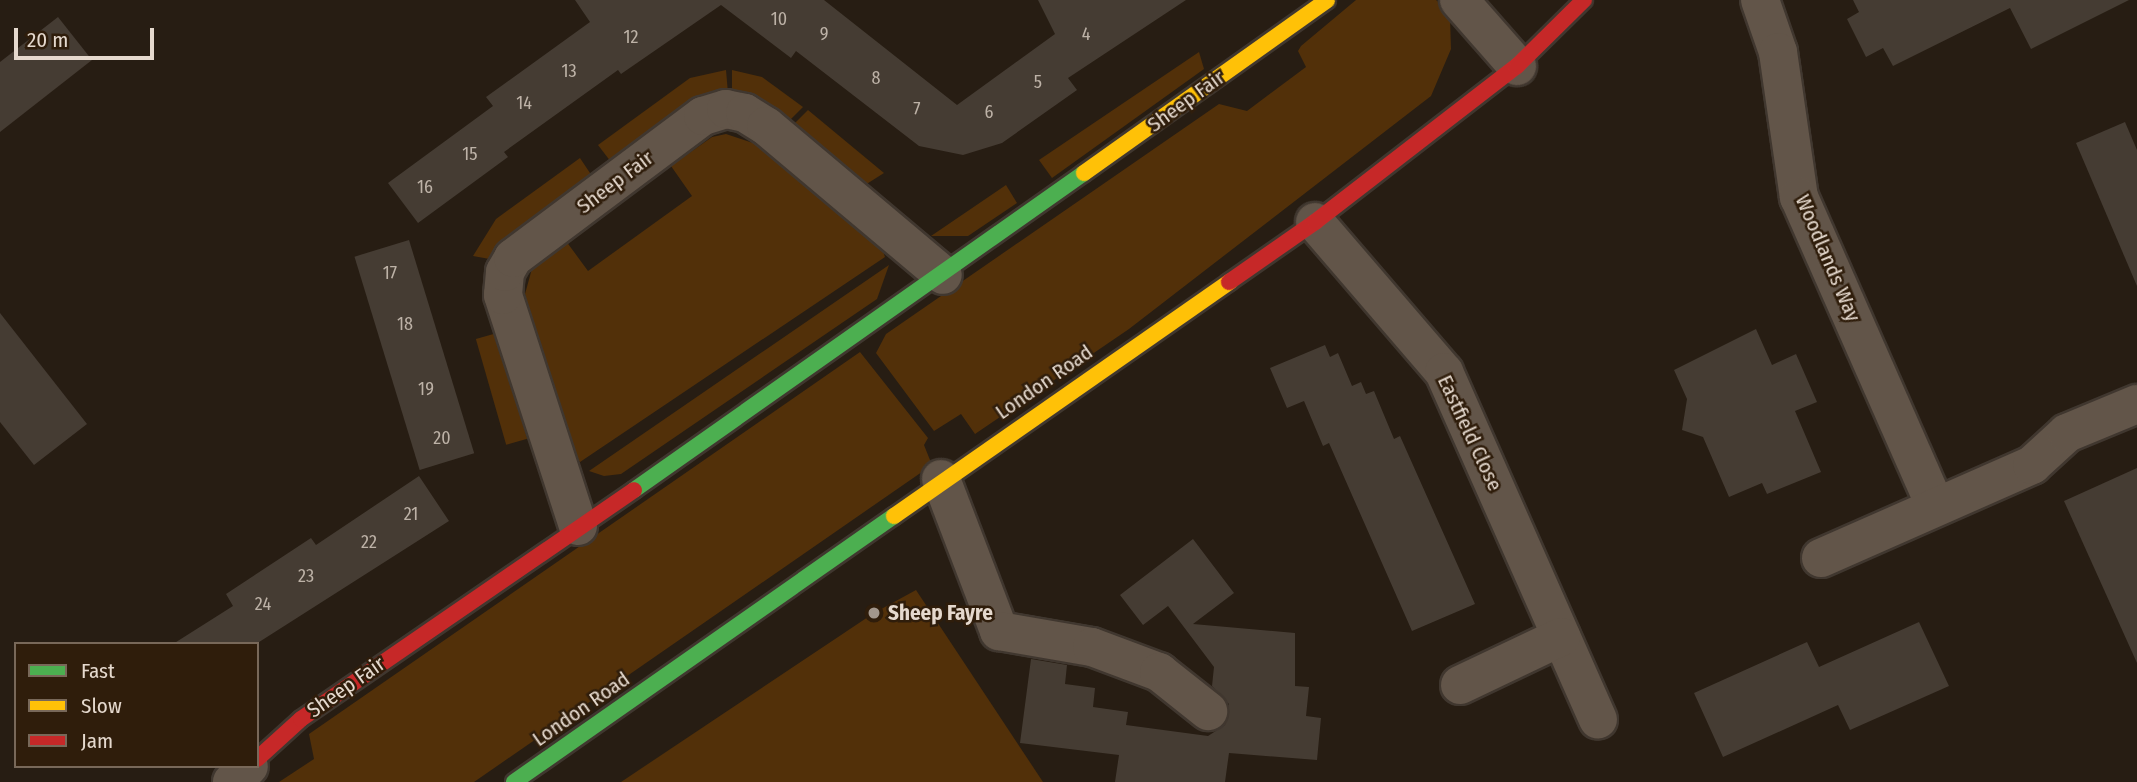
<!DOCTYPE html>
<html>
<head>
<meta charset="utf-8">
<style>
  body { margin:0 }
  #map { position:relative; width:2137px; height:782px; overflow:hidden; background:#271d13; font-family:"Fira Sans Condensed",sans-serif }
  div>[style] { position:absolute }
  .green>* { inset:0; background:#523009; transform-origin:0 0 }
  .building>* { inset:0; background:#453c33; transform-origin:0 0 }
  .roads { filter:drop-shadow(2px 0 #40372f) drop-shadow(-2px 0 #40372f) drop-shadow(0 2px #40372f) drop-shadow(0 -2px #40372f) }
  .street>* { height:38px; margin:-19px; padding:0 19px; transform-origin:19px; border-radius:19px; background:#625549 }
  .fast>* { height:16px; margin:-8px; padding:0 8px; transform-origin:8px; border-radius:8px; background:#4caf50 }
  .slow>* { height:16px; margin:-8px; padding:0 8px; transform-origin:8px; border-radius:8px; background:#ffc107 }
  .jam>* { height:16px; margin:-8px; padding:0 8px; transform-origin:8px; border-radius:8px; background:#c62828 }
  .dots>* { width:19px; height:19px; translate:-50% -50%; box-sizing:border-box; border:4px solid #2f1d0b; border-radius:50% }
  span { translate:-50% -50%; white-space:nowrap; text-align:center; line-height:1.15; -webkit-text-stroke:5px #2f1d0b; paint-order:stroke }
  .number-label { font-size:18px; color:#bdb2a7 }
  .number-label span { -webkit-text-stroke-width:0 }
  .street-label { font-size:21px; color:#e5d9ce }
  .poi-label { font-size:21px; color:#e5d9ce; font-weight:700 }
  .left { translate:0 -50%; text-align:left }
  .legend { position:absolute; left:14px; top:642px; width:245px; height:126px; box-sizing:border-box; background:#2f1d0b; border:2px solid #786859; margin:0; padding:9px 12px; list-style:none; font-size:21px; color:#e5d9ce }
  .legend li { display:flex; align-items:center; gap:14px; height:35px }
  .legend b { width:35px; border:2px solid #786859 }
  .scale { position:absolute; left:14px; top:28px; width:140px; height:32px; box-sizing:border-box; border:4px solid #e5d9ce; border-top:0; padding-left:9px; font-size:21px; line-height:24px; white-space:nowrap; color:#e5d9ce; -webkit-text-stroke:5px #2f1d0b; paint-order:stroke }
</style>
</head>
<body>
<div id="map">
  <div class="green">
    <div style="clip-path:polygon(1356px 0,1436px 0,1442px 5px,1450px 18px,1451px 49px,1431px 96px,1129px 329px,975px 434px,961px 414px,934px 431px,876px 353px,886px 334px,1219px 104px,1247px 111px,1306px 67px,1298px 51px,1301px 46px)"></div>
    <div style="clip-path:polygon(1199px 52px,1204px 69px,1052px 178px,1039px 160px)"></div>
    <div style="clip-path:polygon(726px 70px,728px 93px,611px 162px,598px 145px,690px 78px)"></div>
    <div style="clip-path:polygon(732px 70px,762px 77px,803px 107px,788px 122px,732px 92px)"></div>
    <div style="clip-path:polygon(808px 110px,884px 173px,865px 185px,792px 126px)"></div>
    <div style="clip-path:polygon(726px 134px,759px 145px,881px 245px,885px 257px,580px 462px,572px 453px,533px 328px,525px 294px,533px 265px,566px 241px,588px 271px,692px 196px,671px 166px,712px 137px)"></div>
    <div style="clip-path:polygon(580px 158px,592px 176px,513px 234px,495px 260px,473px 256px,496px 219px)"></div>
    <div style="clip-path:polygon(1006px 185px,1017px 203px,968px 236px,931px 236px)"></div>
    <div style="clip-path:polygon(889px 265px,877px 299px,621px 474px,604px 476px,589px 471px)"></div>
    <div style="left:497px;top:333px;width:110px;height:22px;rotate:74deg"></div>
    <div style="clip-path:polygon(860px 352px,928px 438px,924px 445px,932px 465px,474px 782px,279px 782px,314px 759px,309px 734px)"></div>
    <div style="clip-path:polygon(916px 590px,1043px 782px,621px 782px,874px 613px)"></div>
  </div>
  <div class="building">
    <div style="clip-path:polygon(575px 0,824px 0,957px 105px,1055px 34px,1038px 0,1186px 0,1068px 78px,1077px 90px,1002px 143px,963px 155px,919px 146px,796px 51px,791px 58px,721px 5px,621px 74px,618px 70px,504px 152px,508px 157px,418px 223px,388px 183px,493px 106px,486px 97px,590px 22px)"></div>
    <div style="clip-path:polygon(1853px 0,2129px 0,2031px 49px,2010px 8px,1893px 66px,1883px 48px,1866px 57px,1847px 19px,1859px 12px)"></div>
    <div style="clip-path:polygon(58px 17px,92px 60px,0 132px,0 62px)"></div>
    <div style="clip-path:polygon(2125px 122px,2137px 150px,2137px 286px,2076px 143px)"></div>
    <div style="left:409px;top:240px;width:223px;height:57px;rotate:73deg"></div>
    <div style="clip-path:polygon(0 313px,87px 424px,34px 465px,0 422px)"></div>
    <div style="clip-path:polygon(1756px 329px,1772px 365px,1796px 354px,1817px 402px,1795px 411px,1821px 472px,1767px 494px,1762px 483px,1729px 497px,1703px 437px,1682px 430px,1687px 399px,1674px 370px)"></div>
    <div style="clip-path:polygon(1325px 345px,1330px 357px,1338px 353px,1352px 386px,1361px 382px,1366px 394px,1374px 391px,1394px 439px,1400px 436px,1475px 604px,1412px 631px,1329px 443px,1323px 446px,1304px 401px,1287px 408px,1270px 368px)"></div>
    <div style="clip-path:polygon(2137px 468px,2137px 663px,2064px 501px)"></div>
    <div style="clip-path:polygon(419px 476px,449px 521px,256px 644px,173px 644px,233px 606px,226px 594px,311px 538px,316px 545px)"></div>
    <div style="clip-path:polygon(1193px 539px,1234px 593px,1193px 624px,1295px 633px,1295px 686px,1309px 687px,1306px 716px,1321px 718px,1317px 760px,1229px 753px,1225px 782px,1115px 782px,1119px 755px,1020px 743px,1031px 659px,1067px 665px,1065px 684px,1095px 688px,1093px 707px,1128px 712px,1126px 725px,1208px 736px,1225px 725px,1229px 704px,1212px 686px,1214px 667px,1168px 606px,1143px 625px,1120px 595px)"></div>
    <div style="clip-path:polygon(1919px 622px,1949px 686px,1850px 730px,1838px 705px,1723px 757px,1694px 693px,1807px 642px,1819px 667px)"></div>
  </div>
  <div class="roads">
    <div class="street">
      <div style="left:1459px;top:0;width:88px;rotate:48.7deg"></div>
      <div style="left:1760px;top:0;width:55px;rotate:70.9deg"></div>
      <div style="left:1778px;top:52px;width:147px;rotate:81.8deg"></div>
      <div style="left:1799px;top:197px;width:337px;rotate:66.2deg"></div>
      <div style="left:1315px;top:222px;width:198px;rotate:49.3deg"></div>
      <div style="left:1444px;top:372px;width:380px;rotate:66.1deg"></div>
      <div style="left:941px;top:479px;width:163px;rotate:69.1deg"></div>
      <div style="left:999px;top:631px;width:94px;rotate:9.8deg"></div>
      <div style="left:1092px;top:647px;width:72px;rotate:20.5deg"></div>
      <div style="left:1159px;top:672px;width:63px;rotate:38.5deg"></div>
      <div style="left:578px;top:526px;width:243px;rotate:-108deg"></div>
      <div style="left:503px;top:295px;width:23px;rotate:-85deg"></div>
      <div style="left:505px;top:272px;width:16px;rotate:-60deg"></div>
      <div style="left:513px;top:258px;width:237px;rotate:-36.8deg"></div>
      <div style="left:703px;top:116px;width:24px;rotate:-17deg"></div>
      <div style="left:726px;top:109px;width:19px;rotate:12deg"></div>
      <div style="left:745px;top:113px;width:25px;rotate:32deg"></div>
      <div style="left:766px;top:126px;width:231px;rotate:40.1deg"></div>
      <div style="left:1821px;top:558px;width:231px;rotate:-23.8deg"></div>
      <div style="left:2032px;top:465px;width:47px;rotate:-42.4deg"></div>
      <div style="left:2067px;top:433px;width:76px;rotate:-22.5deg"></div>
      <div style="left:1460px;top:685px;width:112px;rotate:-25.4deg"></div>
      <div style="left:232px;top:782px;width:23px;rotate:-43deg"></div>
    </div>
    <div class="fast">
      <div style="left:634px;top:490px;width:550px;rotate:-35.16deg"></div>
      <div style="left:514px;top:782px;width:464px;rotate:-35deg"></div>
    </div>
    <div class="slow">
      <div style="left:1084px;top:173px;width:298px;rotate:-35.4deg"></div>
      <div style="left:894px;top:516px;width:409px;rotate:-34.9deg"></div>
    </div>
    <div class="jam">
      <div style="left:1229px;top:282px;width:105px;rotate:-34.9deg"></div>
      <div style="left:1315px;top:222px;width:255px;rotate:-37.7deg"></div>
      <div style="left:1517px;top:66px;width:94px;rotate:-44.6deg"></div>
      <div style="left:257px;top:759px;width:59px;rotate:-42.3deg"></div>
      <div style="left:301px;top:719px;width:404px;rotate:-34.5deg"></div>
    </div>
  </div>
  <div class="dots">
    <div style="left:874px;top:613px;background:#a2978d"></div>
  </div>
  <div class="number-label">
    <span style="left:779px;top:19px">10</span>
    <span style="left:824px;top:34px">9</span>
    <span style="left:1086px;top:34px">4</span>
    <span style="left:631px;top:37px">12</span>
    <span style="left:569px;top:71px">13</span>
    <span style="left:876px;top:78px">8</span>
    <span style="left:1038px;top:82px">5</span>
    <span style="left:524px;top:103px">14</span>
    <span style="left:917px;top:109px">7</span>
    <span style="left:989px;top:112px">6</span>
    <span style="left:470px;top:154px">15</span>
    <span style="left:425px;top:187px">16</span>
    <span style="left:390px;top:273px">17</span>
    <span style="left:405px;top:324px">18</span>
    <span style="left:426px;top:389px">19</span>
    <span style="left:442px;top:438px">20</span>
    <span style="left:411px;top:514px">21</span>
    <span style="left:369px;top:542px">22</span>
    <span style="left:306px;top:576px">23</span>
    <span style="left:263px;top:604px">24</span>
  </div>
  <div class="street-label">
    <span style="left:1186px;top:101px;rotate:-36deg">Sheep Fair</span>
    <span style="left:615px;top:182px;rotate:-37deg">Sheep Fair</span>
    <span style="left:1828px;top:258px;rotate:67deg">Woodlands Way</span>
    <span style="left:1044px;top:382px;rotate:-35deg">London Road</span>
    <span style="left:1470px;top:433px;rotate:65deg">Eastfield Close</span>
    <span style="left:346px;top:687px;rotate:-35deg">Sheep Fair</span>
    <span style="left:581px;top:709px;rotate:-35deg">London Road</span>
  </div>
  <div class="poi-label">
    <span class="left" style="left:888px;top:613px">Sheep Fayre</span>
  </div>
  <ul class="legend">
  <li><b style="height:9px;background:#4caf50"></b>Fast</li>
  <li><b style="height:9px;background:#ffc107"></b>Slow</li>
  <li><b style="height:9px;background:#c62828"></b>Jam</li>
  </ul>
  <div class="scale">20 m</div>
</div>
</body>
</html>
